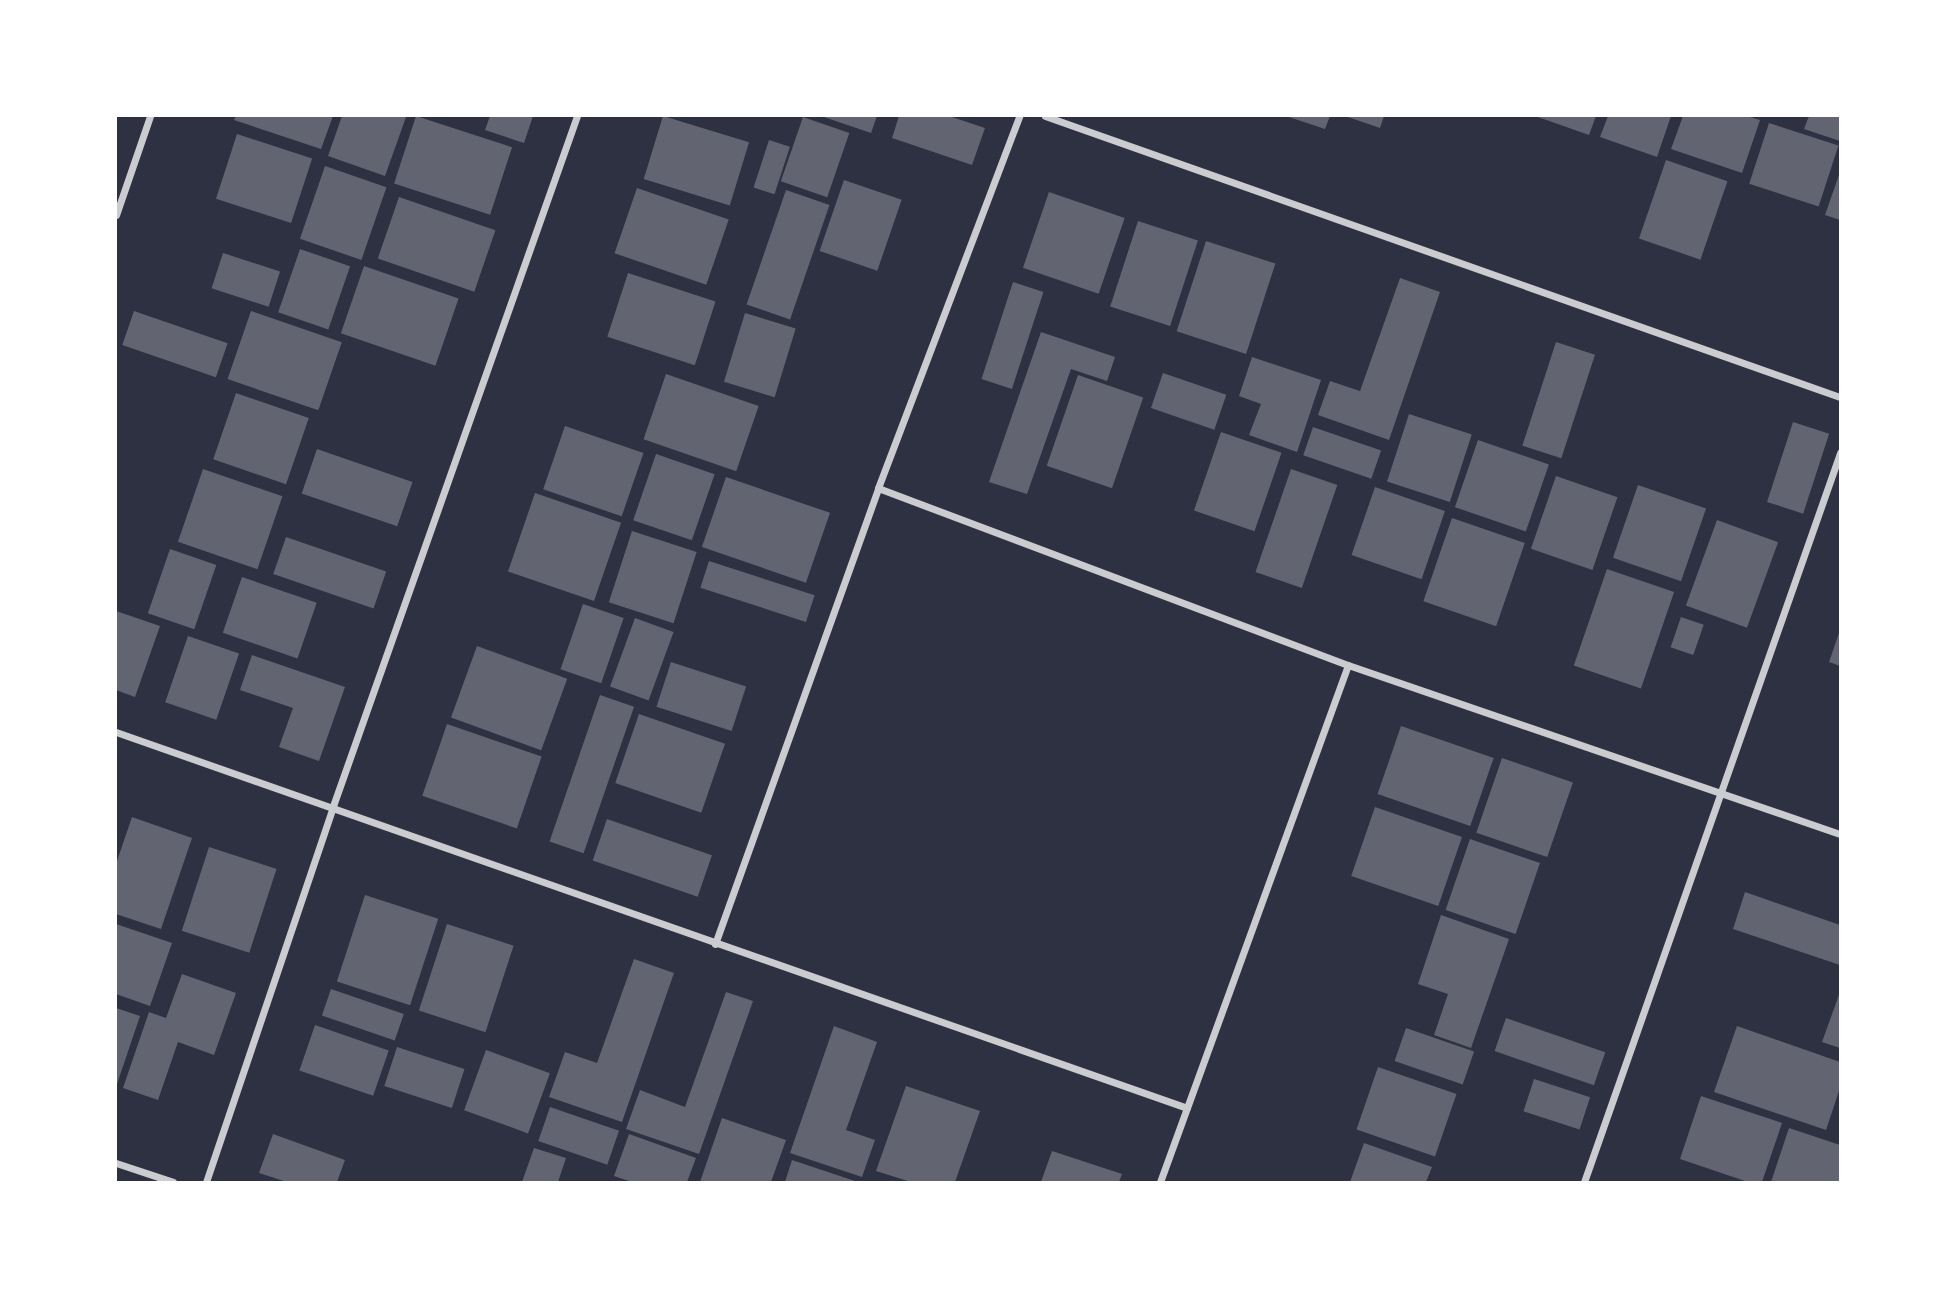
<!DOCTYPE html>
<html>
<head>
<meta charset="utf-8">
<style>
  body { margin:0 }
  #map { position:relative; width:1956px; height:1298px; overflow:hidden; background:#2d3142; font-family:"Source Sans 3",sans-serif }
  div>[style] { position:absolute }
  .building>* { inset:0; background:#626471; transform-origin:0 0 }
  .minor>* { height:7px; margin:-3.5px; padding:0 3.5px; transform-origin:3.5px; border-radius:3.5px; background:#caccd0 }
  span { translate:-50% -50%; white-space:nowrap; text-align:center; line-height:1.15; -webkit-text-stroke:5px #fff; paint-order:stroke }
  .frame { position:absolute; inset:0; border:117px solid #fff; pointer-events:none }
</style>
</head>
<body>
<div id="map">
  <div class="building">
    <div style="clip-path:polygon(236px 116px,333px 116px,321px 149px,234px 120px)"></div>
    <div style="clip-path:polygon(342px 116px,406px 117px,385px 176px,328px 156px)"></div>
    <div style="left:416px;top:116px;width:101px;height:71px;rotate:18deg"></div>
    <div style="clip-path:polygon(490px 116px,533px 116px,524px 143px,485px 130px)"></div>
    <div style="left:663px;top:116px;width:90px;height:66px;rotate:17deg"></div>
    <div style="clip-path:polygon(821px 116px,877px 116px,871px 133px)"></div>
    <div style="clip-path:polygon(899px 116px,949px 116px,985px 128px,972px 165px,892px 138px)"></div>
    <div style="clip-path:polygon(1286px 116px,1330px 116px,1325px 129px)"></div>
    <div style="clip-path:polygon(1345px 116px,1384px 116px,1380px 128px)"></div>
    <div style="clip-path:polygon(1535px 116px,1596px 116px,1589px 135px)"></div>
    <div style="clip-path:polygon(1608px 116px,1671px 116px,1657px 157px,1600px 137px)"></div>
    <div style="clip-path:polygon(1683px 116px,1747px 116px,1760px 120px,1742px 173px,1671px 149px)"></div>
    <div style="clip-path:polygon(1809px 116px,1840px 116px,1840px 141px,1804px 129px)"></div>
    <div style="left:803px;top:117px;width:49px;height:68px;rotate:19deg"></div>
    <div style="left:1769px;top:123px;width:73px;height:64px;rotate:18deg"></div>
    <div style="left:237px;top:134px;width:79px;height:68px;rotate:18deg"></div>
    <div style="left:769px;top:140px;width:22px;height:50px;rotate:18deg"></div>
    <div style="left:1666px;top:160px;width:65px;height:83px;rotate:19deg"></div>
    <div style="left:325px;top:166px;width:65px;height:77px;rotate:19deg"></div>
    <div style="clip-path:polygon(1840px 172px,1840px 220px,1825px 215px)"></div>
    <div style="left:844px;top:180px;width:61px;height:75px;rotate:19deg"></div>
    <div style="left:637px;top:188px;width:97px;height:69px;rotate:19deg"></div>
    <div style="left:786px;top:190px;width:46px;height:121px;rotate:19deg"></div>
    <div style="left:1049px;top:192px;width:80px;height:80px;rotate:19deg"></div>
    <div style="left:399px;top:197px;width:102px;height:65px;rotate:19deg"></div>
    <div style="left:1138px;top:221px;width:63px;height:90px;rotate:18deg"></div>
    <div style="left:1206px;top:241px;width:73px;height:95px;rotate:18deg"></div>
    <div style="left:300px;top:249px;width:53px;height:67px;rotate:19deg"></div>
    <div style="left:223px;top:253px;width:60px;height:37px;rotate:18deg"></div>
    <div style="left:364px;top:266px;width:100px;height:71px;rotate:19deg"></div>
    <div style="left:628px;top:273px;width:92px;height:67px;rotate:18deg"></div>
    <div style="clip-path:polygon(1400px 278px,1440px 292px,1389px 440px,1318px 415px,1330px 381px,1360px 391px)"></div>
    <div style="left:1013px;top:282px;width:32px;height:102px;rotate:18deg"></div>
    <div style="left:134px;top:311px;width:99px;height:36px;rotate:19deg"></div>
    <div style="left:251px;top:311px;width:96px;height:72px;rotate:19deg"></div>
    <div style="left:745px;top:313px;width:53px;height:72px;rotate:17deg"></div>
    <div style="clip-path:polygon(1041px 332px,1115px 357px,1107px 381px,1071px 369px,1027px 494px,989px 482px)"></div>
    <div style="left:1556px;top:342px;width:41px;height:109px;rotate:18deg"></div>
    <div style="clip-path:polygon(1252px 357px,1321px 380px,1297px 452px,1249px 435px,1261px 404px,1239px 396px)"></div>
    <div style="left:1163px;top:373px;width:67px;height:37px;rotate:19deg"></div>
    <div style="left:666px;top:374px;width:98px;height:69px;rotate:19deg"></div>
    <div style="left:1078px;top:375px;width:69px;height:96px;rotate:19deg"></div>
    <div style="left:236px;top:393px;width:77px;height:70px;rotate:19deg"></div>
    <div style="left:1409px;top:414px;width:66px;height:71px;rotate:18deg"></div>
    <div style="left:1793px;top:422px;width:38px;height:84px;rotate:18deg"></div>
    <div style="left:565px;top:426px;width:83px;height:67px;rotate:19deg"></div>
    <div style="left:1313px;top:427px;width:72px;height:30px;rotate:19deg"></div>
    <div style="left:1221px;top:432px;width:64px;height:83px;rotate:19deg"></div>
    <div style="left:1478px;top:440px;width:75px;height:71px;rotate:19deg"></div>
    <div style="left:317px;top:449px;width:101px;height:47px;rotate:19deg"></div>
    <div style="left:656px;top:454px;width:62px;height:70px;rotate:19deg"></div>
    <div style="left:203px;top:469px;width:84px;height:77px;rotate:19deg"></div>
    <div style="left:1291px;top:469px;width:49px;height:109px;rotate:19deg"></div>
    <div style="left:1556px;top:476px;width:65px;height:77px;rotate:19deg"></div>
    <div style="left:726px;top:477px;width:110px;height:74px;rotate:19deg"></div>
    <div style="left:1638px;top:485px;width:72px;height:77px;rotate:19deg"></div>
    <div style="left:1375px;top:487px;width:74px;height:72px;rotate:19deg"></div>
    <div style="left:535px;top:493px;width:91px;height:83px;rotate:19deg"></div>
    <div style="left:1452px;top:518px;width:77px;height:88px;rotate:19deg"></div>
    <div style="left:1717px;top:520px;width:65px;height:91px;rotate:20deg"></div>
    <div style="left:632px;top:531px;width:68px;height:75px;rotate:18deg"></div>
    <div style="left:286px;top:537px;width:106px;height:39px;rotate:19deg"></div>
    <div style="left:170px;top:549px;width:49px;height:68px;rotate:19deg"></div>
    <div style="left:709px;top:561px;width:111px;height:28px;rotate:18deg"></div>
    <div style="left:1607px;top:569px;width:71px;height:102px;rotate:19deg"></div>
    <div style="left:242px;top:577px;width:79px;height:59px;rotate:19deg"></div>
    <div style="left:583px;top:604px;width:43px;height:69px;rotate:19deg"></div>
    <div style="clip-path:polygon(116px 611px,160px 626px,135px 697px,116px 690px)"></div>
    <div style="left:1681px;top:617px;width:24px;height:32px;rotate:19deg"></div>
    <div style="left:635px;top:618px;width:41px;height:73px;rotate:20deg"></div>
    <div style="clip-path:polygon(1840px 630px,1840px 666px,1829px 662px)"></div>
    <div style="left:188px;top:636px;width:54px;height:70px;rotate:19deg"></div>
    <div style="left:477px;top:646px;width:96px;height:76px;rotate:20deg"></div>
    <div style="clip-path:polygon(252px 655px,345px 687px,319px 761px,279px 747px,293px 708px,240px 690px)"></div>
    <div style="left:671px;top:662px;width:79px;height:47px;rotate:18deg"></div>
    <div style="left:600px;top:695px;width:36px;height:155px;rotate:19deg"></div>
    <div style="left:639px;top:714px;width:91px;height:73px;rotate:19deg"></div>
    <div style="left:447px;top:724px;width:100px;height:76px;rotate:19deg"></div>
    <div style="left:1401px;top:726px;width:98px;height:72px;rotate:19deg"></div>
    <div style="left:1502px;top:758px;width:75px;height:79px;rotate:19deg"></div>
    <div style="left:1375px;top:807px;width:92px;height:73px;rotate:19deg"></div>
    <div style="clip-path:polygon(132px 817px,192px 838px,161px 929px,116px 914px,116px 864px)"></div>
    <div style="left:607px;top:819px;width:111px;height:44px;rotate:19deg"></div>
    <div style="left:1470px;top:839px;width:74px;height:75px;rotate:19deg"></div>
    <div style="left:209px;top:847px;width:71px;height:88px;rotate:18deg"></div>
    <div style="clip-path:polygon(1745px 892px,1840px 925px,1840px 965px,1733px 929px)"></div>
    <div style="left:365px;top:895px;width:77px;height:91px;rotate:18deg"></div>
    <div style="clip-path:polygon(1441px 915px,1509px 939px,1471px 1048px,1434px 1035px,1448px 994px,1418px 984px)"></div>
    <div style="clip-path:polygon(116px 924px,172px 943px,150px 1006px,116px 994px)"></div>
    <div style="left:447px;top:924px;width:70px;height:91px;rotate:18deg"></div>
    <div style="clip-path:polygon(634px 959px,674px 973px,622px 1122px,549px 1097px,565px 1052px,597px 1063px)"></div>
    <div style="clip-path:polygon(182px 974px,236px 993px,214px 1055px,178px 1042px,158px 1100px,123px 1088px,149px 1012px,166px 1018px)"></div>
    <div style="left:331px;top:989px;width:77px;height:28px;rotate:19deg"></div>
    <div style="clip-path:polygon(726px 992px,753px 1001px,699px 1154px,626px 1129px,640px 1090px,685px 1107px)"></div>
    <div style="clip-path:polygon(1840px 992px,1840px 1048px,1822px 1042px)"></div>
    <div style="clip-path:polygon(116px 1008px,140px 1016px,116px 1087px)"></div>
    <div style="left:1506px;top:1018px;width:105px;height:35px;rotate:19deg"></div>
    <div style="left:315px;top:1025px;width:78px;height:48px;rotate:19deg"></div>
    <div style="clip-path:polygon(834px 1026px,877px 1042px,846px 1130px,875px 1140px,862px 1177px,790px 1153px)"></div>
    <div style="clip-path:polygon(1737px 1026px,1840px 1062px,1840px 1088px,1826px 1130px,1714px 1092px)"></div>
    <div style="left:1406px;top:1028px;width:72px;height:35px;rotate:19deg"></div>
    <div style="left:397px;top:1047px;width:71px;height:41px;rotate:18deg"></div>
    <div style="left:486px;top:1050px;width:68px;height:64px;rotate:20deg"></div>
    <div style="left:1378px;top:1067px;width:83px;height:66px;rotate:19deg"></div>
    <div style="left:1534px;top:1079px;width:59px;height:34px;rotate:18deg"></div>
    <div style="clip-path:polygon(906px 1086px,980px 1111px,955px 1182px,911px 1182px,876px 1171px)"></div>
    <div style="clip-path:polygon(1701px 1096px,1782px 1123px,1762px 1182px,1748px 1182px,1680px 1159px)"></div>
    <div style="left:550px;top:1107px;width:73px;height:36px;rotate:19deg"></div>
    <div style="clip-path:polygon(722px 1118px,786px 1140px,771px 1182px,700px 1182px)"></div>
    <div style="clip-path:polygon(1789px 1128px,1840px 1145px,1840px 1182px,1771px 1182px)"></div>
    <div style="clip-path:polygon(273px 1134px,345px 1160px,337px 1182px,287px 1182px,259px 1173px)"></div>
    <div style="clip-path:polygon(629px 1134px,696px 1158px,687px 1182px,632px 1182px,614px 1176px)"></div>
    <div style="clip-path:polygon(1364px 1143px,1432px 1167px,1426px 1182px,1350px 1182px)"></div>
    <div style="clip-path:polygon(534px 1148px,566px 1158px,558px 1182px,522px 1182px)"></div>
    <div style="clip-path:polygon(1052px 1151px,1122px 1174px,1119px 1182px,1041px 1182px)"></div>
    <div style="clip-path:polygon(792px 1160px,858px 1182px,785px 1182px)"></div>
  </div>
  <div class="minor">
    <div style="left:1045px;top:116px;width:843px;rotate:19.47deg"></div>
    <div style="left:116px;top:215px;width:105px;rotate:-71deg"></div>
    <div style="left:878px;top:488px;width:502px;rotate:20.64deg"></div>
    <div style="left:1348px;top:665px;width:520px;rotate:18.96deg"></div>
    <div style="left:116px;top:732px;width:1135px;rotate:19.34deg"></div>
    <div style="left:715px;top:944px;width:484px;rotate:-70.3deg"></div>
    <div style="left:878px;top:488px;width:398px;rotate:-69.2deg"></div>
    <div style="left:116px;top:1163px;width:60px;rotate:18.4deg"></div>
    <div style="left:206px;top:1182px;width:397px;rotate:-71.3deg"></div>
    <div style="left:333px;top:806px;width:732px;rotate:-70.53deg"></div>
    <div style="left:1160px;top:1182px;width:550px;rotate:-70.02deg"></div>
    <div style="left:1584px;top:1182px;width:773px;rotate:-70.65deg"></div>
  </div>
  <div class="frame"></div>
</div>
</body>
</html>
